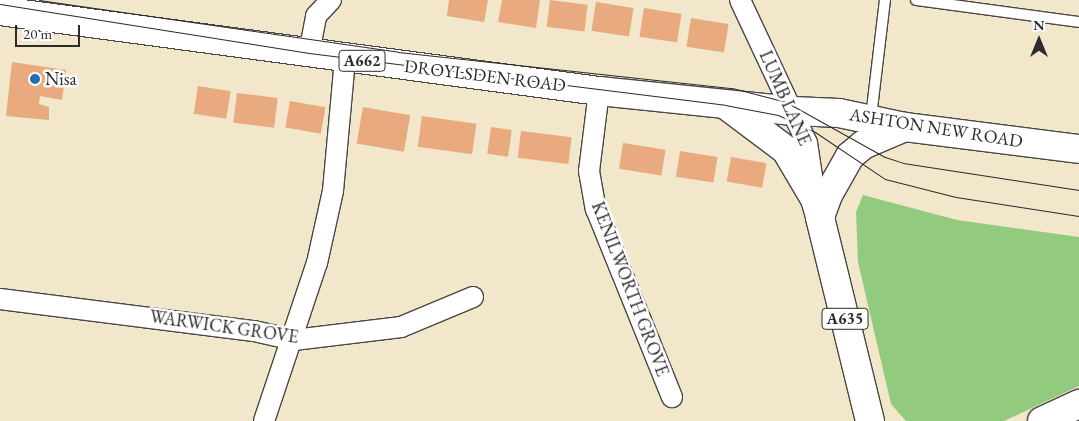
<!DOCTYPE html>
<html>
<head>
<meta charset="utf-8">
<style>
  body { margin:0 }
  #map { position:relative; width:1079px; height:421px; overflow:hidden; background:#f2e6cb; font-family:"EB Garamond",serif }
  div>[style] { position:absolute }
  .green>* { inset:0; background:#93cb7e }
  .building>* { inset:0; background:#e9aa80; transform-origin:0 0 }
  .roads { filter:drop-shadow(1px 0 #494743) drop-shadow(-1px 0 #494743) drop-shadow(0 1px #494743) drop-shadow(0 -1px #494743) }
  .service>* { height:10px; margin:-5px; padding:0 5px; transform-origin:5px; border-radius:5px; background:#fff }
  .minor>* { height:20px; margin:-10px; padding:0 10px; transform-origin:10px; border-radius:10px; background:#fff }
  .primary>* { height:28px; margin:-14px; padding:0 14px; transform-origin:14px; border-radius:14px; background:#fff }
  .trunk>* { height:28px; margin:-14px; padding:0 14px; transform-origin:14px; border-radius:14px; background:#fff }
  .tram>* { height:1px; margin:-0.5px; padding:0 0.5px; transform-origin:0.5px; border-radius:0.5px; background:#2b2b2b }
  .dots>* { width:14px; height:14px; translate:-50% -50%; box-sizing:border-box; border:2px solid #fff; border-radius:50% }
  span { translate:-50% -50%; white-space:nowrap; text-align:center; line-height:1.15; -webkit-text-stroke:5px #fff; paint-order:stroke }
  .shield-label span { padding:1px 4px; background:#fff; border:1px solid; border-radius:4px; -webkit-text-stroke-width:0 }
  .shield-label { font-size:16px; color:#2b2b2b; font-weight:700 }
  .street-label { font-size:18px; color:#2b2b2b }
  .poi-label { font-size:18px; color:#2b2b2b }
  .left { translate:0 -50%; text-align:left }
  .north { position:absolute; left:1014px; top:15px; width:50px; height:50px; -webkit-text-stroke:4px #fff; paint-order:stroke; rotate:0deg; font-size:14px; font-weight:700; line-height:20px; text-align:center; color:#2b2b2b }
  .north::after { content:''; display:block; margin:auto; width:18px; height:22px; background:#2b2b2b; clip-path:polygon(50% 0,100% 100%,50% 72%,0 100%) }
  .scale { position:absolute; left:15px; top:25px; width:65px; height:22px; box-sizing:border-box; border:2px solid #2b2b2b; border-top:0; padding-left:6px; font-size:15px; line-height:18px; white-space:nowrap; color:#2b2b2b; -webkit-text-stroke:4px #fff; paint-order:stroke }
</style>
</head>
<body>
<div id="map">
  <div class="green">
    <div style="clip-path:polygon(863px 195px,957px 220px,1079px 237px,1079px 386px,1004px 421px,906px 421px,891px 404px,858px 262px,856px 212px)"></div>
  </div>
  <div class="building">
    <div style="clip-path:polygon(449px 0,488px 0,484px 22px,447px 16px)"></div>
    <div style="clip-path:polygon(502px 0,540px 0,536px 28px,498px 22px)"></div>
    <div style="left:550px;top:0;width:38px;height:27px;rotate:7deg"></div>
    <div style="left:596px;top:2px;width:38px;height:29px;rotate:9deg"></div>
    <div style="left:644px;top:8px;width:38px;height:29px;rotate:9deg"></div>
    <div style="left:691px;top:18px;width:38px;height:29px;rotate:9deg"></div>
    <div style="clip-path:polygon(12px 62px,66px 70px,62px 100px,40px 96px,39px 104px,49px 107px,49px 120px,6px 116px)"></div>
    <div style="left:198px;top:86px;width:33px;height:28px;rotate:9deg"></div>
    <div style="left:237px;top:93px;width:41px;height:30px;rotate:7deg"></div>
    <div style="left:290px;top:101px;width:36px;height:27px;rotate:10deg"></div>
    <div style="left:363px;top:107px;width:48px;height:37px;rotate:10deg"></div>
    <div style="left:422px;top:116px;width:55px;height:31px;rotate:8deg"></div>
    <div style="left:491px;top:127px;width:21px;height:27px;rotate:8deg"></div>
    <div style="left:521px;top:131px;width:51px;height:27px;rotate:7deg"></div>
    <div style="left:623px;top:143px;width:43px;height:26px;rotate:9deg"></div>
    <div style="left:680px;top:151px;width:38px;height:26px;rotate:9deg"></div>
    <div style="left:731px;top:157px;width:36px;height:25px;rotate:10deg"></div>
  </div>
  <div class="roads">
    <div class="service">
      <div style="left:916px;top:0;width:164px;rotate:7.7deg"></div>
      <div style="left:871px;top:117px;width:118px;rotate:-83.2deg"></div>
    </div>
    <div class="minor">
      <div style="left:740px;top:0;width:158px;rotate:64.9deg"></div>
      <div style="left:807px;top:143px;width:53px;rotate:81.3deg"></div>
      <div style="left:309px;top:53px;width:38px;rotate:-79deg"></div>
      <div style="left:316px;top:16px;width:22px;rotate:-47deg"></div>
      <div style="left:599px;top:91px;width:81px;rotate:97.1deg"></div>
      <div style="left:589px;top:171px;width:39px;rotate:80deg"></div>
      <div style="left:596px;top:209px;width:203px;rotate:68deg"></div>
      <div style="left:0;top:299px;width:256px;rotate:7.2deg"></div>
      <div style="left:254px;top:331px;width:41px;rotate:12.7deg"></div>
      <div style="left:294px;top:340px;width:108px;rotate:-6.9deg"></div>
      <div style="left:401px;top:327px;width:78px;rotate:-22.6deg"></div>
      <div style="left:264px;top:421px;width:167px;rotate:-71.5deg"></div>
      <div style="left:317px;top:263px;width:74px;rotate:-77.5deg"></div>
      <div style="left:333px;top:191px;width:134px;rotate:-84.8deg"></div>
    </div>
    <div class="primary">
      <div style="left:0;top:11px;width:604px;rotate:7.61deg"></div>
      <div style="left:599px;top:91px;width:195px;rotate:5.9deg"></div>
      <div style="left:793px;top:111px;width:46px;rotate:2.5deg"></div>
      <div style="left:839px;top:113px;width:67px;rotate:12deg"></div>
      <div style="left:726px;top:105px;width:75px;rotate:36.9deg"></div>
      <div style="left:786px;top:150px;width:57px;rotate:59.4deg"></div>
      <div style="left:815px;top:199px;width:19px;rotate:74deg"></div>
    </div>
    <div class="trunk">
      <div style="left:870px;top:421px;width:210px;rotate:-103.8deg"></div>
      <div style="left:820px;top:217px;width:23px;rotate:-70deg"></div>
      <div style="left:828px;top:195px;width:45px;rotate:-60.6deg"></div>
      <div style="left:850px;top:156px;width:17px;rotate:-40deg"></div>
      <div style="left:863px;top:145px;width:46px;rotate:-23.2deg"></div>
      <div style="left:905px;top:127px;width:175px;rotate:7.2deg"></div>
      <div style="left:1042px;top:421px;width:41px;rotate:-24.7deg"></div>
    </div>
  </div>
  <div class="tram">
    <div style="left:39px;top:0;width:363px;rotate:8.2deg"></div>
    <div style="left:398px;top:52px;width:336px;rotate:6.2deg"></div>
    <div style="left:732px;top:88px;width:56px;rotate:14.5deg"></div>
    <div style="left:786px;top:102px;width:113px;rotate:29.1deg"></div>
    <div style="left:885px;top:157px;width:19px;rotate:18deg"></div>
    <div style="left:903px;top:163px;width:178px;rotate:8.7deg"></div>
    <div style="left:0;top:4px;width:313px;rotate:9deg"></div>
    <div style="left:309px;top:53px;width:419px;rotate:7.1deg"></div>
    <div style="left:725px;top:105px;width:54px;rotate:10.7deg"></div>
    <div style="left:778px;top:115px;width:41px;rotate:24.7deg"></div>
    <div style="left:815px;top:132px;width:84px;rotate:33.9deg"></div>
    <div style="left:885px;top:179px;width:73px;rotate:14.2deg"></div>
    <div style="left:956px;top:197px;width:124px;rotate:8.8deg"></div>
  </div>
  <div class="dots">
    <div style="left:35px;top:79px;background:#1f6fb2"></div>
  </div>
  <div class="shield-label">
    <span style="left:362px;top:61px">A662</span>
    <span style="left:845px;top:319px">A635</span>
  </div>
  <div class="street-label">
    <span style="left:485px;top:76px;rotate:7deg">DROYLSDEN ROAD</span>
    <span style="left:785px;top:98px;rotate:66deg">LUMB LANE</span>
    <span style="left:936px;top:128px;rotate:9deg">ASHTON NEW ROAD</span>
    <span style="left:630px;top:289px;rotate:69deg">KENILWORTH GROVE</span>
    <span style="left:224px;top:327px;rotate:8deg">WARWICK GROVE</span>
  </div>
  <div class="poi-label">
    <span class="left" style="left:45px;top:79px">Nisa</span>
  </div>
  <div class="north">N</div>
  <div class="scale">20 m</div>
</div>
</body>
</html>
